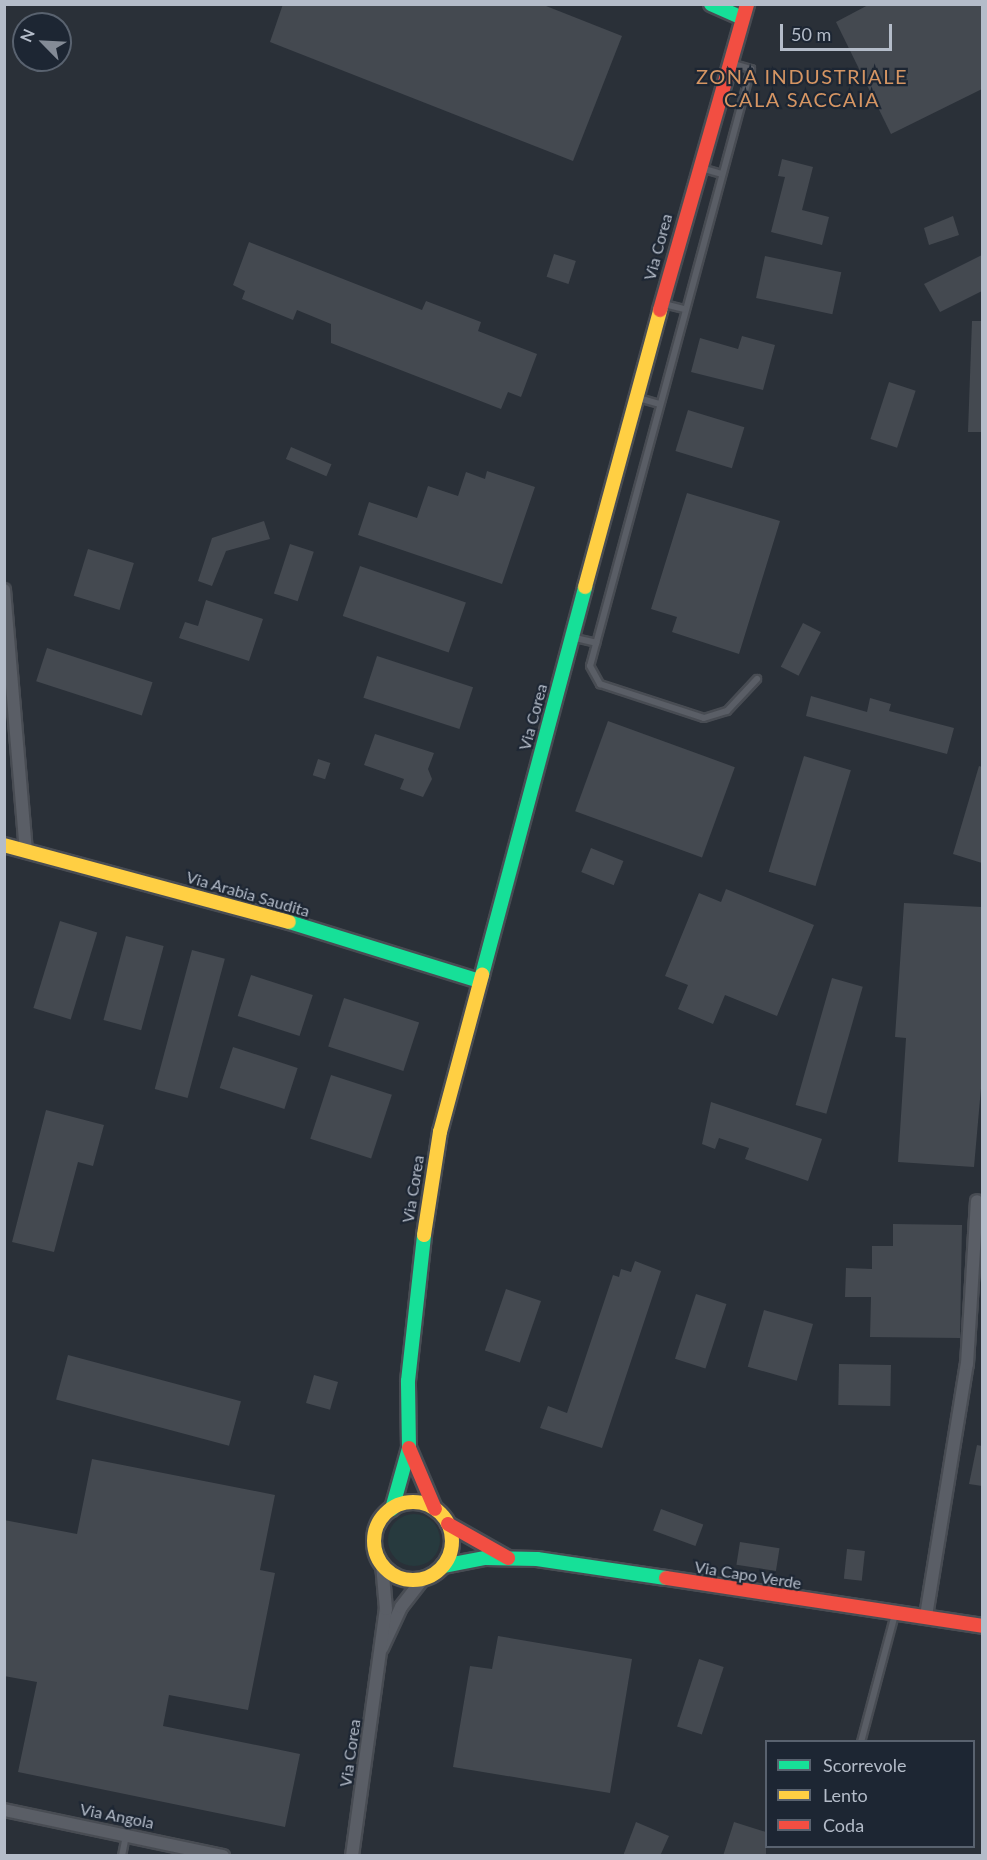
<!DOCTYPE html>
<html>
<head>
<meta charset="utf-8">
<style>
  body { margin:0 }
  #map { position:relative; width:987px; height:1860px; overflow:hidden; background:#2a3038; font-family:Lato,sans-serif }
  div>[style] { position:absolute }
  .green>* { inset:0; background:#273a3e }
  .round { border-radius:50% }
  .building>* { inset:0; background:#444950; transform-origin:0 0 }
  .roads { filter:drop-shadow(2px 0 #484c53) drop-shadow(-2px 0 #484c53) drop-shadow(0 2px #484c53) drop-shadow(0 -2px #484c53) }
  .lane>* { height:6px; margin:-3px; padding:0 3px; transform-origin:3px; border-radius:3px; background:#5a5e66 }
  .street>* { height:12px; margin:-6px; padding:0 6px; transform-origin:6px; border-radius:6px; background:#5a5e66 }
  .fast>* { height:14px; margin:-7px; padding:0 7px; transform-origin:7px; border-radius:7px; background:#16e098 }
  .slow>* { height:14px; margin:-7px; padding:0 7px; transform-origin:7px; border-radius:7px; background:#ffcf43 }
  .slow>.ring { margin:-7px; padding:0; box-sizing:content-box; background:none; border:14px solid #ffcf43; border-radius:50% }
  .jam>* { height:14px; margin:-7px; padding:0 7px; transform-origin:7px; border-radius:7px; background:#f24e42 }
  span { translate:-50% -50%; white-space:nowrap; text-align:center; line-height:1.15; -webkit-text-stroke:4.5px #1d2633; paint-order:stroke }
  .street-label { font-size:16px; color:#b4bcc9 }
  .quarter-label { font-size:20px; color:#d59563; letter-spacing:1.5px }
  .frame { position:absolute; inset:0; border:6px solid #b4bcc9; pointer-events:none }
  .legend { position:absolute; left:765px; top:1740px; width:210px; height:108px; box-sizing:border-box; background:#1d2633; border:2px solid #59626f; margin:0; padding:8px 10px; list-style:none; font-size:18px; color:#b4bcc9 }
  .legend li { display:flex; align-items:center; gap:12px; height:30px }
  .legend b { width:30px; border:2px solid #59626f }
  .north { position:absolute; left:12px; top:12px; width:60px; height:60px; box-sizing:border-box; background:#1d2633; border:2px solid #59626f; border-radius:50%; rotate:294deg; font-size:16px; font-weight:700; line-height:24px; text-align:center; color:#b4bcc9 }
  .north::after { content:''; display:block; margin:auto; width:21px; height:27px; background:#848b96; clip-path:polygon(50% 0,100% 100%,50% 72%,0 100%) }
  .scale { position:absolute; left:780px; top:24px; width:112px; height:27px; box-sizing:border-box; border:3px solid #b4bcc9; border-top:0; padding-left:8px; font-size:18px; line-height:21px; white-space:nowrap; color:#b4bcc9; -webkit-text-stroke:4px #1d2633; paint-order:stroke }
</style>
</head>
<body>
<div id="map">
  <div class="green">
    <div class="round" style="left:388px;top:1514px;width:52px;height:52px"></div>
  </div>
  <div class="building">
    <div style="clip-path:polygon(283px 4px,541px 4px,622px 36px,573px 161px,270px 42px)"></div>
    <div style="clip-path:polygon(870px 4px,982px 4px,982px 89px,891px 134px,836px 22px)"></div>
    <div style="clip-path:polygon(782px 159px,813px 167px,802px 210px,829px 217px,822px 245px,771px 232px,785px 177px,778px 176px)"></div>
    <div style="clip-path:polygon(953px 216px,959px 235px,929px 245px,924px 228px)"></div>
    <div style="clip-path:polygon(249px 242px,422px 310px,426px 301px,481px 322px,478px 331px,537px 354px,521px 397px,508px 392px,501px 409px,331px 343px,331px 324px,297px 310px,293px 320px,242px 299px,245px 291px,233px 285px)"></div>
    <div style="left:554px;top:254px;width:23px;height:24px;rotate:18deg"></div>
    <div style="clip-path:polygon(982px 255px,982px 291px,940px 312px,924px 284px)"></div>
    <div style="left:765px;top:256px;width:78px;height:43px;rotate:12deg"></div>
    <div style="clip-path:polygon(972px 321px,982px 321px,982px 432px,968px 432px)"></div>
    <div style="clip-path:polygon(742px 336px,775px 345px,763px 390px,691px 372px,700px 338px,738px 349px)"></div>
    <div style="left:889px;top:382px;width:28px;height:60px;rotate:18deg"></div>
    <div style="left:688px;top:410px;width:59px;height:43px;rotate:17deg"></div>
    <div style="left:291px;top:447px;width:44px;height:13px;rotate:23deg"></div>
    <div style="clip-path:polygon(487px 471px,535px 487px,502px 584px,358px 535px,369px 502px,417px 518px,428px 486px,458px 496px,466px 472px,485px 479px)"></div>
    <div style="clip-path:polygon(687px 493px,780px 521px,739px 654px,672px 632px,677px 617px,651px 609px)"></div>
    <div style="clip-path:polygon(264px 521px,270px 539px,226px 551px,212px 586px,198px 581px,212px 538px)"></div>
    <div style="left:290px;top:544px;width:25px;height:52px;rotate:18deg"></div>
    <div style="left:88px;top:549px;width:48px;height:49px;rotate:17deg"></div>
    <div style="left:360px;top:566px;width:112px;height:53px;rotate:19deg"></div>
    <div style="clip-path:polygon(206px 600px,263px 619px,249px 661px,179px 638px,185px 622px,198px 626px)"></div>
    <div style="left:803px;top:623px;width:20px;height:49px;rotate:27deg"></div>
    <div style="left:47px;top:648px;width:111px;height:35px;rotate:18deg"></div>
    <div style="left:377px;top:656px;width:101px;height:44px;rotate:18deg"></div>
    <div style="clip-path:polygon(811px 696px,867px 712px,870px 698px,891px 704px,889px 711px,954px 728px,947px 754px,806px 716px)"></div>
    <div style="left:608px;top:721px;width:135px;height:96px;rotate:20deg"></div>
    <div style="clip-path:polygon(375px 734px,434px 753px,428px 769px,432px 779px,423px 797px,400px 789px,404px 779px,364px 765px)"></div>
    <div style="left:804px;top:756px;width:49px;height:121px;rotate:17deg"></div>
    <div style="left:318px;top:759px;width:13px;height:17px;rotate:18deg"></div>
    <div style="clip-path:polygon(979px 766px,982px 767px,982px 863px,953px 854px)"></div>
    <div style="left:591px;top:848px;width:35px;height:26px;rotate:22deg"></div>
    <div style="clip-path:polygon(726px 889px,814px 925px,777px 1016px,725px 995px,713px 1024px,678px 1009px,688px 985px,665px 976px,699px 893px,721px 902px)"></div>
    <div style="clip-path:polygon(904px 903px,982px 907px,982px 1077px,974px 1167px,898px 1162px,906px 1038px,895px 1037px)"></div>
    <div style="left:60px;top:921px;width:39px;height:91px;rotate:17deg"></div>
    <div style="left:126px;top:936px;width:39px;height:87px;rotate:15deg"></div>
    <div style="left:192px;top:950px;width:34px;height:144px;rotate:15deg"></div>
    <div style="left:251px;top:975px;width:65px;height:43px;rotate:18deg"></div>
    <div style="left:832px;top:978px;width:32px;height:132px;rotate:16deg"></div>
    <div style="left:344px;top:998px;width:79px;height:51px;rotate:18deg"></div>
    <div style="left:233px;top:1047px;width:68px;height:43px;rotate:18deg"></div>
    <div style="left:331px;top:1075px;width:64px;height:67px;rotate:18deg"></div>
    <div style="clip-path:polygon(711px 1102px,822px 1139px,808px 1181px,745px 1159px,749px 1148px,719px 1138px,715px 1149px,702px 1144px)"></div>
    <div style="clip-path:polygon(46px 1110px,104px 1125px,93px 1166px,78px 1162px,54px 1252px,12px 1242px)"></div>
    <div style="clip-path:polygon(893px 1224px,962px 1225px,960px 1338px,870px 1337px,871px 1297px,845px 1297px,846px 1268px,872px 1269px,872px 1246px,893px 1246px)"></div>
    <div style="clip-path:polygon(635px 1261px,661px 1271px,602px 1448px,540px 1428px,548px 1406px,567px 1413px,613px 1275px,619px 1277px,621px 1269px,631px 1272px)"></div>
    <div style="left:506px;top:1289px;width:37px;height:65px;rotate:19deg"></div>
    <div style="left:696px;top:1294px;width:32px;height:68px;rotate:18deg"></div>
    <div style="left:764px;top:1310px;width:51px;height:59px;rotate:16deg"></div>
    <div style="left:68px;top:1355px;width:179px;height:46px;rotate:15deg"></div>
    <div style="left:839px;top:1364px;width:52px;height:41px;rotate:1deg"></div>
    <div style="left:314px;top:1375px;width:25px;height:29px;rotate:16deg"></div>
    <div style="clip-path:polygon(977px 1445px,982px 1446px,982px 1486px,969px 1484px)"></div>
    <div style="clip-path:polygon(92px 1459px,275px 1495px,260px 1570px,275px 1573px,248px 1710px,169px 1695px,163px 1726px,300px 1754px,285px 1827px,18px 1772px,37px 1682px,4px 1676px,4px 1520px,77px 1534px)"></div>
    <div style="left:661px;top:1509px;width:45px;height:23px;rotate:20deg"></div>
    <div style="left:740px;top:1542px;width:40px;height:23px;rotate:9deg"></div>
    <div style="left:847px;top:1549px;width:18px;height:30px;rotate:6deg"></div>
    <div style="clip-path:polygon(498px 1636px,632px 1659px,610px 1793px,453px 1767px,470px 1666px,492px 1669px)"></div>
    <div style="left:699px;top:1659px;width:26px;height:71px;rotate:18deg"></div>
    <div style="clip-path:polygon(636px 1822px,669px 1836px,660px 1856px,623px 1856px)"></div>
    <div style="clip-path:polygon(734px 1822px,766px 1832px,766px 1856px,723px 1856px)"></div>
  </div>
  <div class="roads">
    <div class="lane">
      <div style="left:730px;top:63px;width:22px;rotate:16deg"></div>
      <div style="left:751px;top:69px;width:618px;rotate:105.09deg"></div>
      <div style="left:590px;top:666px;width:21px;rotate:61deg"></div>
      <div style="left:600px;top:684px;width:109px;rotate:18.1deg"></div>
      <div style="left:704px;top:718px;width:24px;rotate:-17deg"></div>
      <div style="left:727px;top:711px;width:44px;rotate:-46.8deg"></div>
      <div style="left:701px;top:168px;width:22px;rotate:16deg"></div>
      <div style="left:664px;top:304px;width:21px;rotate:14deg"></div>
      <div style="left:635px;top:397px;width:25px;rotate:16deg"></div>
      <div style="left:571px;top:637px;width:26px;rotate:13deg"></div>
      <div style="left:861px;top:1742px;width:132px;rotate:-75.1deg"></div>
      <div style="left:122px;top:1856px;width:20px;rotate:-79deg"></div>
    </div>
    <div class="street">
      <div style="left:4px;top:590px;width:262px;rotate:85.2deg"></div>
      <div style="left:926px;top:1616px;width:255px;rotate:-80.8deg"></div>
      <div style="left:967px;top:1364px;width:163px;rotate:-86.5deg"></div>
      <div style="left:382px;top:1648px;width:45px;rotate:-65.1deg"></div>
      <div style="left:401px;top:1607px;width:37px;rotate:-52deg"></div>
      <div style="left:4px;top:1810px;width:224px;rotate:11.9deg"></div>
      <div style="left:352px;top:1856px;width:249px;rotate:-82.2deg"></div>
      <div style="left:386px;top:1609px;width:45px;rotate:-95.1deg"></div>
    </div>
    <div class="fast">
      <div style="left:711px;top:4px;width:34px;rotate:24deg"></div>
      <div style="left:289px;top:922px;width:200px;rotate:17.2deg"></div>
      <div style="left:482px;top:975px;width:401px;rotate:-75.1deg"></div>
      <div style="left:392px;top:1509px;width:63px;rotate:-74.4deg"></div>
      <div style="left:409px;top:1448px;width:67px;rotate:-90.9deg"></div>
      <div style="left:408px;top:1381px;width:147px;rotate:-83.7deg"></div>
      <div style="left:443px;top:1566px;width:43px;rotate:-10.8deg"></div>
      <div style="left:485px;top:1558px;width:52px;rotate:1.1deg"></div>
      <div style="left:537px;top:1559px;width:130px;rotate:8.4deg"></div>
    </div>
    <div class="slow">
      <div style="left:585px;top:587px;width:287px;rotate:-74.8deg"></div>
      <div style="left:4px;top:845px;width:295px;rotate:15.1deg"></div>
      <div style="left:424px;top:1235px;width:104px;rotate:-81.2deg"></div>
      <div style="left:440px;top:1132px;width:163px;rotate:-75deg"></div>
      <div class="ring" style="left:374px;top:1502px;width:64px;height:64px"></div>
    </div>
    <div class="jam">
      <div style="left:660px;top:310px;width:318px;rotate:-74.1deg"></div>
      <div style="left:409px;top:1448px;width:66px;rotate:66.9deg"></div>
      <div style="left:448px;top:1524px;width:69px;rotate:29.5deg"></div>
      <div style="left:666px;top:1578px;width:320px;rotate:8.6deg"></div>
    </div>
  </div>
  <div class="street-label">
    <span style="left:658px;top:247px;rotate:-75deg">Via Corea</span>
    <span style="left:533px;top:717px;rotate:-75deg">Via Corea</span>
    <span style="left:248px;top:894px;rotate:16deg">Via Arabia Saudita</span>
    <span style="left:413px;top:1189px;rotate:-81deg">Via Corea</span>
    <span style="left:748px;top:1575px;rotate:9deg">Via Capo Verde</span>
    <span style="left:350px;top:1753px;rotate:-82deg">Via Corea</span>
    <span style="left:117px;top:1816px;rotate:11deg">Via Angola</span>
  </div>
  <div class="quarter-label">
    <span style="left:802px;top:88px">ZONA INDUSTRIALE<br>CALA SACCAIA</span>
  </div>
  <div class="frame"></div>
  <ul class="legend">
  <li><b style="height:8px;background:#16e098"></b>Scorrevole</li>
  <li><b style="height:8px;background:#ffcf43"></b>Lento</li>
  <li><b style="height:8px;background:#f24e42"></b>Coda</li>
  </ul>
  <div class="north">N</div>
  <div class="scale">50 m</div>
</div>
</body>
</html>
